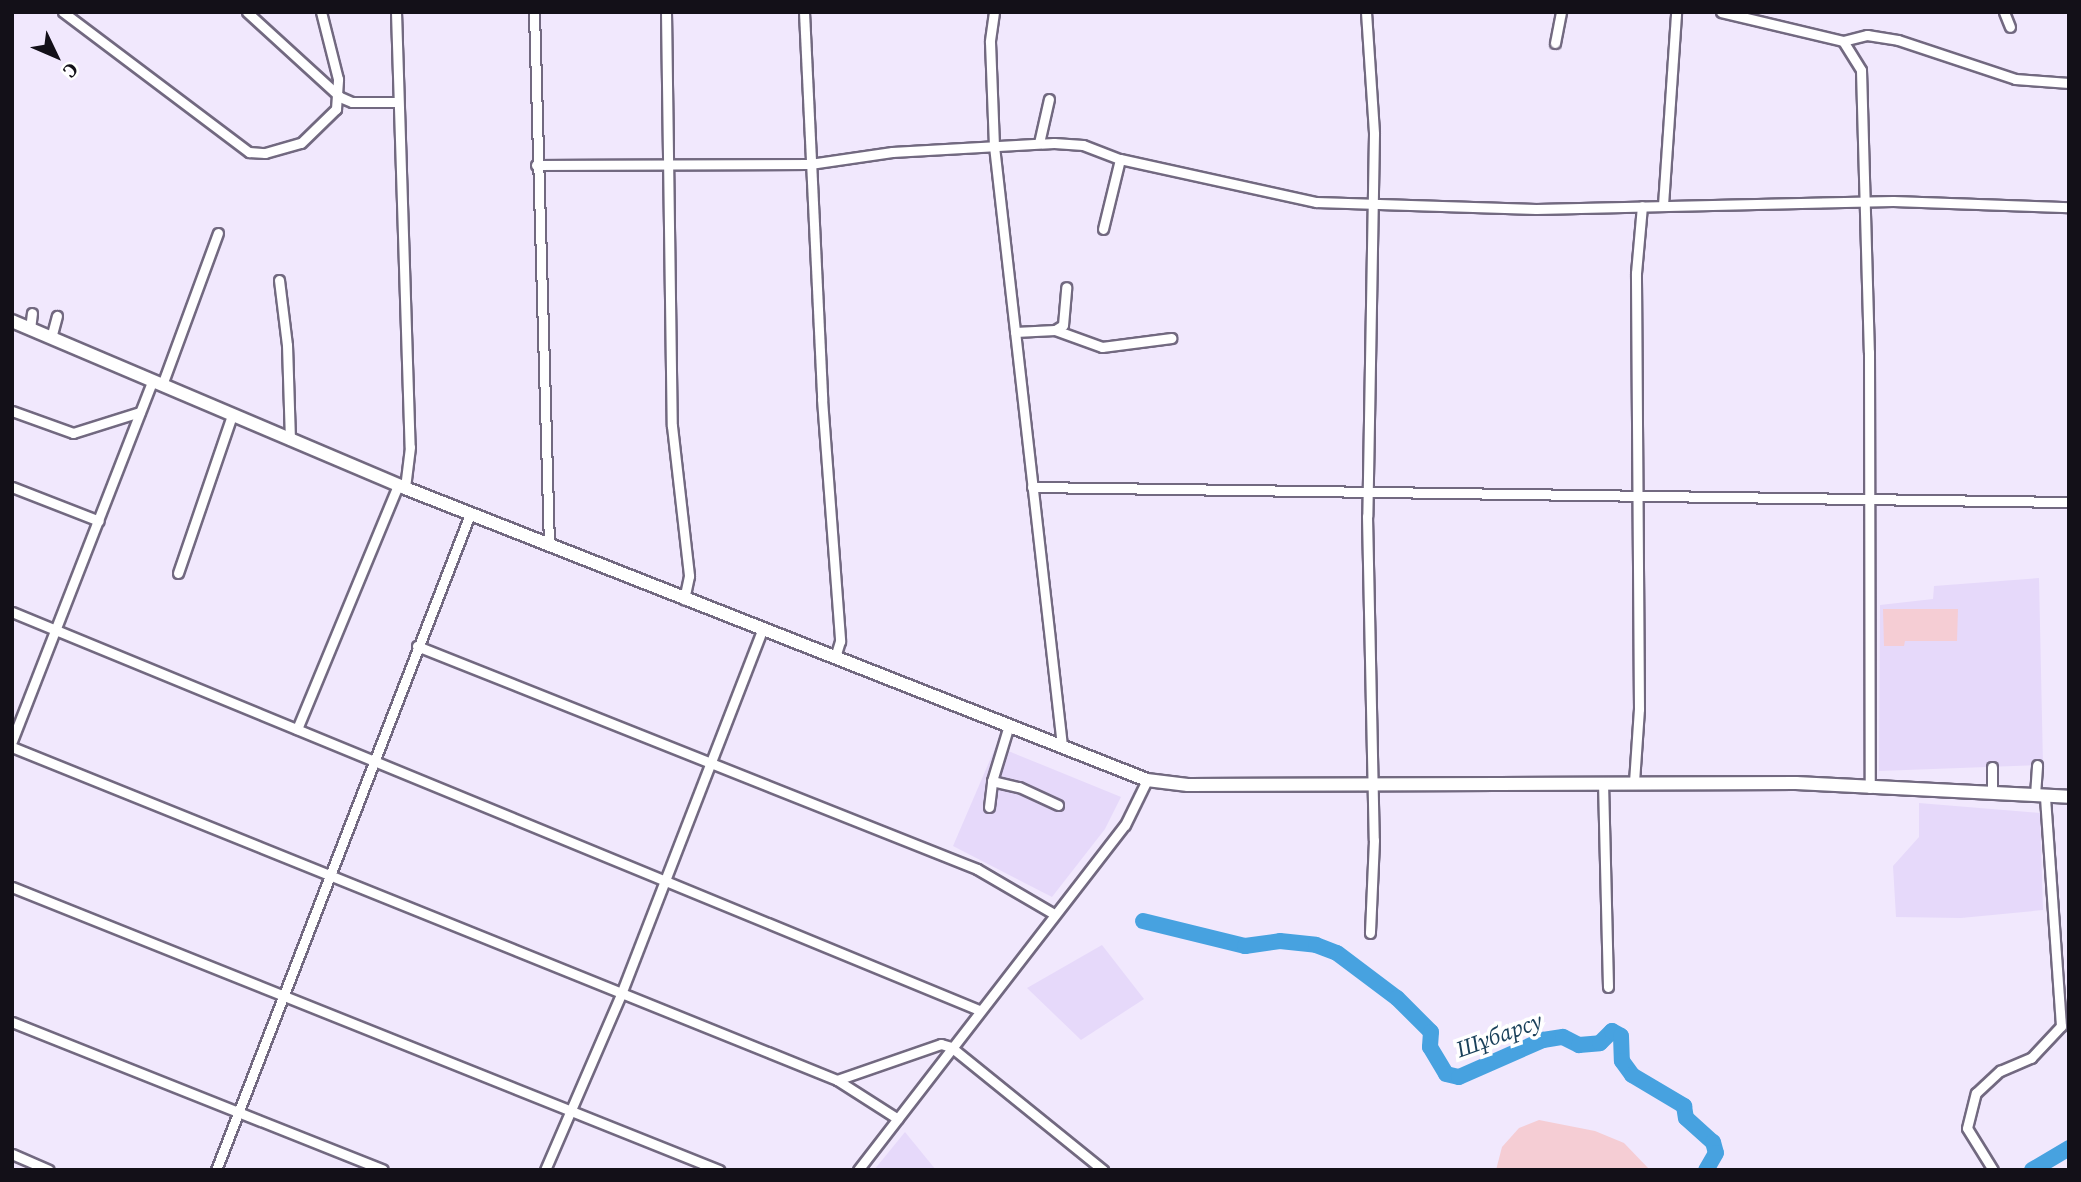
<!DOCTYPE html>
<html>
<head>
<meta charset="utf-8">
<style>
  body { margin:0 }
  #map { position:relative; width:2081px; height:1182px; overflow:hidden; background:#f1e8fd; font-family:"Source Serif 4",serif }
  div>[style] { position:absolute }
  .built>* { inset:0; background:#e6d9fa }
  .green>* { inset:0; background:#f5cdd4 }
  .river>* { height:16px; margin:-8px; padding:0 8px; transform-origin:8px; border-radius:8px; background:#47a2e0 }
  .roads { filter:drop-shadow(2px 0 #726980) drop-shadow(-2px 0 #726980) drop-shadow(0 2px #726980) drop-shadow(0 -2px #726980) }
  .street>* { height:9px; margin:-4.5px; padding:0 4.5px; transform-origin:4.5px; border-radius:4.5px; background:#fff }
  .secondary>* { height:12px; margin:-6px; padding:0 6px; transform-origin:6px; border-radius:6px; background:#fff }
  span { translate:-50% -50%; white-space:nowrap; text-align:center; line-height:1.15; -webkit-text-stroke:7px #fff; paint-order:stroke }
  .water-label { font-size:23px; color:#1a405a; font-style:italic }
  .frame { position:absolute; inset:0; border:14px solid #131018; pointer-events:none }
  .north { position:absolute; left:21px; top:21px; width:70px; height:70px; -webkit-text-stroke:5px #fff; paint-order:stroke; rotate:134deg; font-size:19px; font-weight:700; line-height:28px; text-align:center; color:#131018 }
  .north::after { content:''; display:block; margin:auto; width:24px; height:32px; background:#131018; clip-path:polygon(50% 0,100% 100%,50% 72%,0 100%) }
</style>
</head>
<body>
<div id="map">
  <div class="built">
    <div style="clip-path:polygon(2039px 578px,2043px 765px,1879px 771px,1880px 605px,1933px 599px,1934px 586px)"></div>
    <div style="clip-path:polygon(996px 746px,1121px 797px,1105px 829px,1052px 897px,953px 846px)"></div>
    <div style="clip-path:polygon(1919px 803px,2040px 813px,2043px 910px,1961px 918px,1896px 917px,1893px 866px,1919px 837px)"></div>
    <div style="clip-path:polygon(1102px 945px,1144px 999px,1081px 1040px,1027px 988px)"></div>
    <div style="clip-path:polygon(905px 1132px,936px 1170px,874px 1170px)"></div>
  </div>
  <div class="green">
    <div style="clip-path:polygon(1883px 609px,1958px 609px,1957px 641px,1905px 641px,1904px 646px,1884px 646px)"></div>
    <div style="clip-path:polygon(1539px 1120px,1595px 1131px,1624px 1143px,1650px 1170px,1496px 1170px,1502px 1147px,1519px 1128px)"></div>
  </div>
  <div class="river">
    <div style="left:1143px;top:921px;width:105px;rotate:13.8deg"></div>
    <div style="left:1245px;top:946px;width:35px;rotate:-8deg"></div>
    <div style="left:1280px;top:941px;width:36px;rotate:6deg"></div>
    <div style="left:1316px;top:945px;width:22px;rotate:21deg"></div>
    <div style="left:1337px;top:953px;width:75px;rotate:36.9deg"></div>
    <div style="left:1397px;top:998px;width:48px;rotate:45deg"></div>
    <div style="left:1431px;top:1032px;width:15px;rotate:94deg"></div>
    <div style="left:1430px;top:1047px;width:31px;rotate:59deg"></div>
    <div style="left:1446px;top:1074px;width:13px;rotate:13deg"></div>
    <div style="left:1459px;top:1077px;width:92px;rotate:-23.8deg"></div>
    <div style="left:1543px;top:1040px;width:20px;rotate:-9deg"></div>
    <div style="left:1563px;top:1037px;width:18px;rotate:27deg"></div>
    <div style="left:1579px;top:1045px;width:21px;rotate:-5deg"></div>
    <div style="left:1600px;top:1043px;width:17px;rotate:-45deg"></div>
    <div style="left:1612px;top:1031px;width:10px;rotate:29deg"></div>
    <div style="left:1621px;top:1036px;width:25px;rotate:88deg"></div>
    <div style="left:1622px;top:1061px;width:17px;rotate:54deg"></div>
    <div style="left:1632px;top:1075px;width:61px;rotate:30.8deg"></div>
    <div style="left:1684px;top:1106px;width:12px;rotate:81deg"></div>
    <div style="left:1686px;top:1118px;width:36px;rotate:42deg"></div>
    <div style="left:1713px;top:1142px;width:11px;rotate:75deg"></div>
    <div style="left:1716px;top:1153px;width:20px;rotate:120deg"></div>
    <div style="left:2032px;top:1170px;width:43px;rotate:-30.7deg"></div>
  </div>
  <div class="roads">
    <div class="street">
      <div style="left:63px;top:12px;width:233px;rotate:37deg"></div>
      <div style="left:249px;top:152px;width:16px;rotate:4deg"></div>
      <div style="left:265px;top:153px;width:37px;rotate:-16deg"></div>
      <div style="left:301px;top:143px;width:49px;rotate:-44.2deg"></div>
      <div style="left:336px;top:109px;width:30px;rotate:-86deg"></div>
      <div style="left:338px;top:79px;width:69px;rotate:-104.2deg"></div>
      <div style="left:247px;top:12px;width:126px;rotate:42.4deg"></div>
      <div style="left:340px;top:97px;width:13px;rotate:23deg"></div>
      <div style="left:352px;top:102px;width:46px"></div>
      <div style="left:396px;top:12px;width:435px;rotate:88.2deg"></div>
      <div style="left:410px;top:447px;width:41px;rotate:97deg"></div>
      <div style="left:534px;top:12px;width:534px;rotate:88.39deg"></div>
      <div style="left:666px;top:12px;width:414px;rotate:89.2deg"></div>
      <div style="left:672px;top:426px;width:151px;rotate:83.5deg"></div>
      <div style="left:689px;top:576px;width:24px;rotate:102deg"></div>
      <div style="left:804px;top:12px;width:387px;rotate:87.3deg"></div>
      <div style="left:822px;top:399px;width:243px;rotate:85.7deg"></div>
      <div style="left:840px;top:641px;width:17px;rotate:107deg"></div>
      <div style="left:994px;top:12px;width:30px;rotate:98deg"></div>
      <div style="left:990px;top:42px;width:104px;rotate:87.8deg"></div>
      <div style="left:994px;top:146px;width:604px;rotate:83.53deg"></div>
      <div style="left:1366px;top:12px;width:122px;rotate:86.2deg"></div>
      <div style="left:1374px;top:134px;width:382px;rotate:91deg"></div>
      <div style="left:1367px;top:516px;width:324px;rotate:88.8deg"></div>
      <div style="left:1374px;top:840px;width:93px;rotate:92.5deg"></div>
      <div style="left:1721px;top:12px;width:125px;rotate:13.4deg"></div>
      <div style="left:1843px;top:41px;width:34px;rotate:58deg"></div>
      <div style="left:1861px;top:70px;width:282px;rotate:88.4deg"></div>
      <div style="left:1869px;top:352px;width:436px;rotate:89.9deg"></div>
      <div style="left:2004px;top:12px;width:16px;rotate:68deg"></div>
      <div style="left:1843px;top:41px;width:25px;rotate:-14deg"></div>
      <div style="left:1867px;top:35px;width:31px;rotate:9deg"></div>
      <div style="left:1898px;top:40px;width:123px;rotate:18.4deg"></div>
      <div style="left:2015px;top:79px;width:54px;rotate:4.2deg"></div>
      <div style="left:1555px;top:43px;width:32px;rotate:-79deg"></div>
      <div style="left:1039px;top:143px;width:45px;rotate:-77.2deg"></div>
      <div style="left:536px;top:165px;width:274px;rotate:-0.2deg"></div>
      <div style="left:810px;top:164px;width:83px;rotate:-8.3deg"></div>
      <div style="left:892px;top:152px;width:162px;rotate:-3.2deg"></div>
      <div style="left:1054px;top:143px;width:29px;rotate:4deg"></div>
      <div style="left:1083px;top:145px;width:40px;rotate:21deg"></div>
      <div style="left:1120px;top:159px;width:201px;rotate:12.4deg"></div>
      <div style="left:1316px;top:202px;width:220px;rotate:1.8deg"></div>
      <div style="left:1536px;top:209px;width:357px;rotate:-1.3deg"></div>
      <div style="left:1893px;top:201px;width:176px;rotate:2deg"></div>
      <div style="left:1663px;top:205px;width:193px;rotate:-86.1deg"></div>
      <div style="left:1103px;top:229px;width:72px;rotate:-76.3deg"></div>
      <div style="left:279px;top:280px;width:65px;rotate:83deg"></div>
      <div style="left:287px;top:345px;width:95px;rotate:88.2deg"></div>
      <div style="left:30px;top:329px;width:16px;rotate:-83deg"></div>
      <div style="left:1055px;top:330px;width:50px;rotate:19.9deg"></div>
      <div style="left:1102px;top:347px;width:70px;rotate:-7.4deg"></div>
      <div style="left:1015px;top:332px;width:40px;rotate:-2.9deg"></div>
      <div style="left:1055px;top:330px;width:9px;rotate:-32deg"></div>
      <div style="left:1063px;top:325px;width:38px;rotate:-85deg"></div>
      <div style="left:51px;top:338px;width:23px;rotate:-75deg"></div>
      <div style="left:162px;top:385px;width:162px;rotate:-69.8deg"></div>
      <div style="left:12px;top:411px;width:65px;rotate:19.8deg"></div>
      <div style="left:73px;top:433px;width:70px;rotate:-17.4deg"></div>
      <div style="left:12px;top:487px;width:93px;rotate:21.3deg"></div>
      <div style="left:1032px;top:487px;width:1037px;rotate:0.83deg"></div>
      <div style="left:178px;top:573px;width:167px;rotate:-71.1deg"></div>
      <div style="left:12px;top:612px;width:1046px;rotate:22.37deg"></div>
      <div style="left:417px;top:646px;width:603px;rotate:21.71deg"></div>
      <div style="left:977px;top:869px;width:89px;rotate:30.3deg"></div>
      <div style="left:297px;top:729px;width:264px;rotate:-67.5deg"></div>
      <div style="left:12px;top:741px;width:386px;rotate:-68.7deg"></div>
      <div style="left:12px;top:747px;width:890px;rotate:21.98deg"></div>
      <div style="left:837px;top:1080px;width:72px;rotate:32.6deg"></div>
      <div style="left:1992px;top:767px;width:26px;rotate:90deg"></div>
      <div style="left:992px;top:781px;width:28px;rotate:13deg"></div>
      <div style="left:1019px;top:787px;width:43px;rotate:24.8deg"></div>
      <div style="left:1603px;top:782px;width:205px;rotate:88.6deg"></div>
      <div style="left:1634px;top:782px;width:73px;rotate:-86.1deg"></div>
      <div style="left:1639px;top:709px;width:436px;rotate:-90.4deg"></div>
      <div style="left:1636px;top:273px;width:67px;rotate:-84.9deg"></div>
      <div style="left:2035px;top:795px;width:30px;rotate:-86deg"></div>
      <div style="left:989px;top:807px;width:26px;rotate:-83deg"></div>
      <div style="left:992px;top:781px;width:59px;rotate:-73.1deg"></div>
      <div style="left:12px;top:887px;width:762px;rotate:21.82deg"></div>
      <div style="left:12px;top:1022px;width:399px;rotate:21.7deg"></div>
      <div style="left:837px;top:1080px;width:110px;rotate:-19.1deg"></div>
      <div style="left:941px;top:1044px;width:10px;rotate:17deg"></div>
      <div style="left:951px;top:1047px;width:196px;rotate:39deg"></div>
      <div style="left:12px;top:1154px;width:40px;rotate:23.4deg"></div>
      <div style="left:216px;top:1170px;width:703px;rotate:-68.83deg"></div>
      <div style="left:545px;top:1170px;width:192px;rotate:-66.6deg"></div>
      <div style="left:621px;top:994px;width:390px;rotate:-68.8deg"></div>
      <div style="left:858px;top:1170px;width:436px;rotate:-52.3deg"></div>
      <div style="left:1125px;top:825px;width:50px;rotate:-63.9deg"></div>
      <div style="left:1993px;top:1170px;width:49px;rotate:-121.8deg"></div>
      <div style="left:1967px;top:1128px;width:36px;rotate:-76deg"></div>
      <div style="left:1976px;top:1093px;width:33px;rotate:-43deg"></div>
      <div style="left:2000px;top:1071px;width:34px;rotate:-23deg"></div>
      <div style="left:2031px;top:1058px;width:44px;rotate:-46.8deg"></div>
      <div style="left:2061px;top:1026px;width:231px;rotate:-94deg"></div>
    </div>
    <div class="secondary">
      <div style="left:12px;top:321px;width:427px;rotate:23deg"></div>
      <div style="left:405px;top:488px;width:797px;rotate:21.48deg"></div>
      <div style="left:1147px;top:780px;width:41px;rotate:7deg"></div>
      <div style="left:1188px;top:785px;width:608px;rotate:-0.19deg"></div>
      <div style="left:1796px;top:783px;width:273px;rotate:2.9deg"></div>
    </div>
  </div>
  <div class="water-label">
    <span style="left:1499px;top:1035px;rotate:-20deg">Шұбарсу</span>
  </div>
  <div class="frame"></div>
  <div class="north">С</div>
</div>
</body>
</html>
